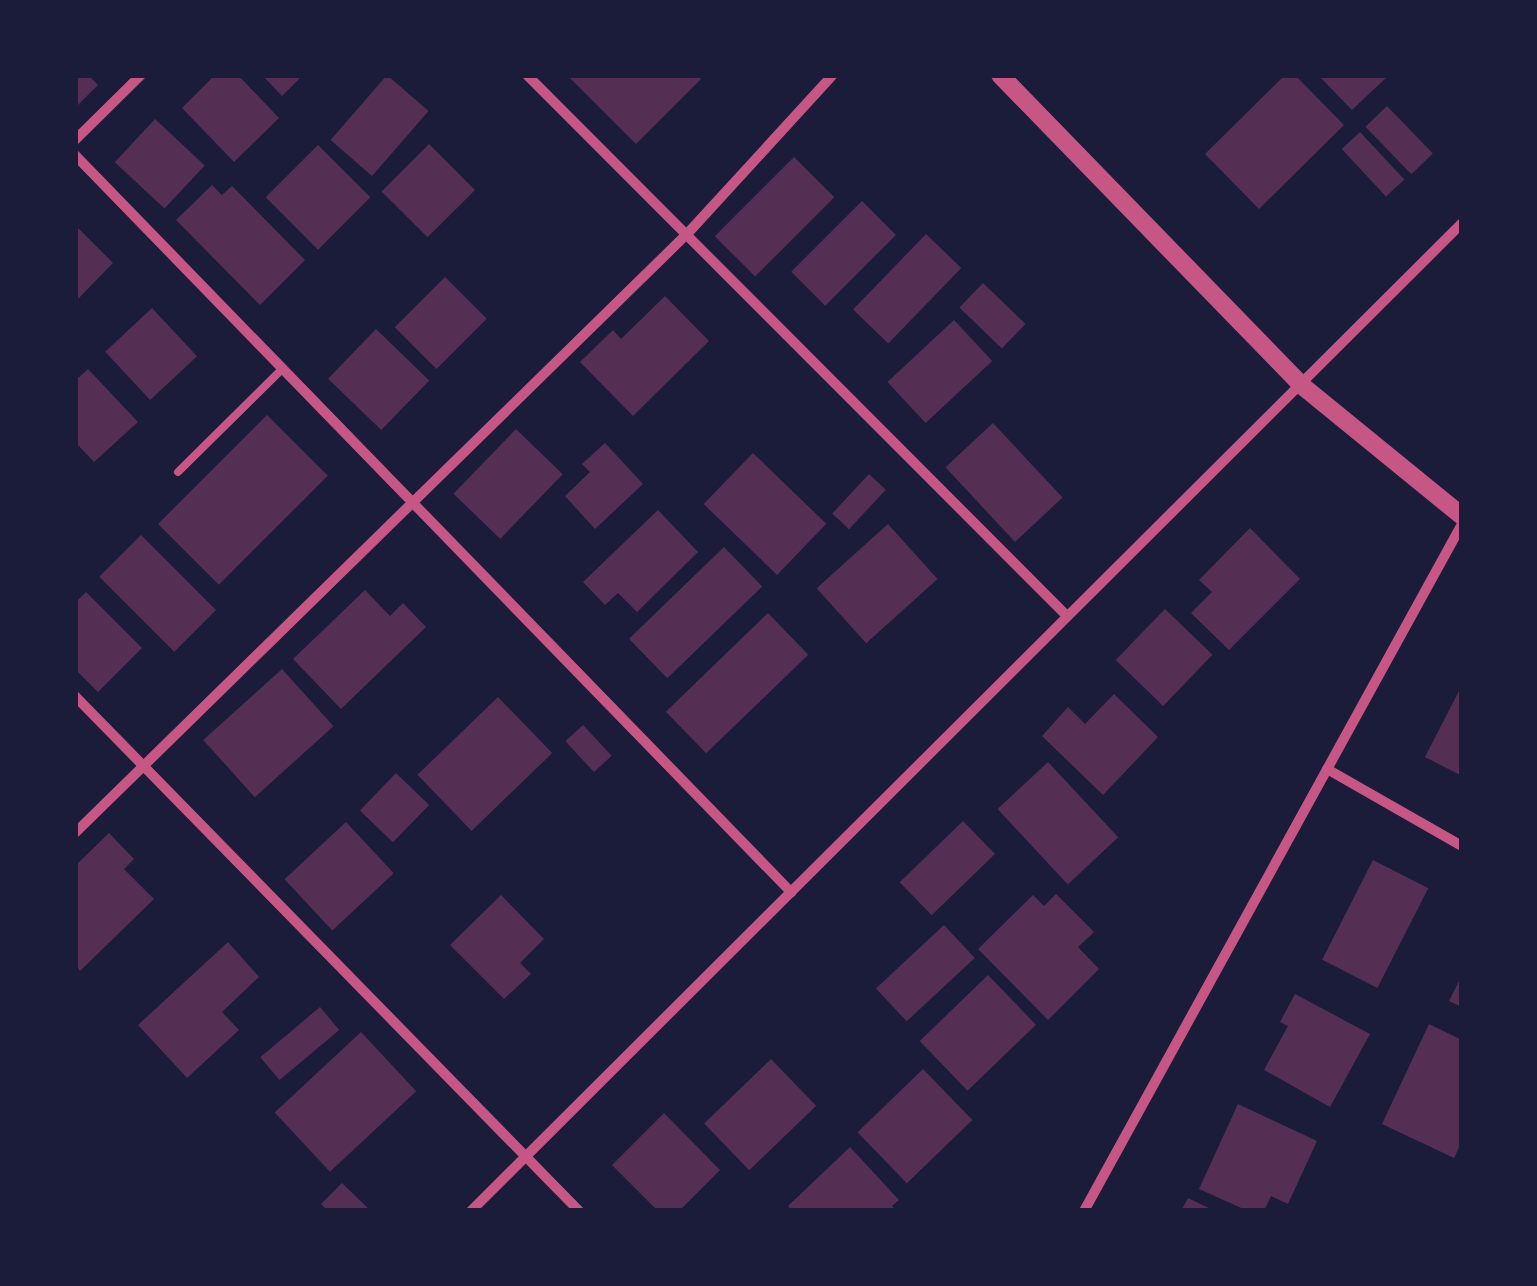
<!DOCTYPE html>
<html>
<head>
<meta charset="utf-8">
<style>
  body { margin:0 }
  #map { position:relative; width:1537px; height:1286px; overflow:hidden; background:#1b1b3a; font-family:Lora,serif }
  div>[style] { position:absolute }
  .building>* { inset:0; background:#542f53; transform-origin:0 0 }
  .service>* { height:8px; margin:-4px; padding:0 4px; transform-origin:4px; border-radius:4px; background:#c65784 }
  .minor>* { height:10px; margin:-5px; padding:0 5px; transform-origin:5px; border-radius:5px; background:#c65784 }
  .tertiary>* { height:18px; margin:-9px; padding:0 9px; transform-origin:9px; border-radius:9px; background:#c65784 }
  span { translate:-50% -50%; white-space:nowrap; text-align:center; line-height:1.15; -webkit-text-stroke:10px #1b1b3a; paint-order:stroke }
  .frame { position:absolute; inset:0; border:78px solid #1b1b3a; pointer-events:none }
</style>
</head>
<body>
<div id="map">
  <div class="building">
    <div style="clip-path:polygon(75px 75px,88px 75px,98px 85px,75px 108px)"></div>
    <div style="clip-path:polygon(215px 75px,238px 75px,279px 118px,234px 162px,182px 108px)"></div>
    <div style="clip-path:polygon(262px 75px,303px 75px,282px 96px)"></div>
    <div style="left:387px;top:75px;width:55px;height:86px;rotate:41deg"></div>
    <div style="clip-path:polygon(567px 75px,697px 75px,701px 79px,636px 144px)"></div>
    <div style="clip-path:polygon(1285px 75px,1295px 75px,1344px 125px,1259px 209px,1205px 154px)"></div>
    <div style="clip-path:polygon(1318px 75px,1389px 75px,1352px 110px)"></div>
    <div style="left:1387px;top:106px;width:66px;height:30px;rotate:46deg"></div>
    <div style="left:155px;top:119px;width:68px;height:59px;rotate:43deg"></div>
    <div style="left:1360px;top:132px;width:65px;height:25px;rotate:47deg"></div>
    <div style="left:429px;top:144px;width:65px;height:67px;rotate:45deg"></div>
    <div style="left:318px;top:145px;width:74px;height:74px;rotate:45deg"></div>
    <div style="left:794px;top:157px;width:57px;height:112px;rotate:45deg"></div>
    <div style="clip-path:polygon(212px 185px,222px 195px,232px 186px,305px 260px,260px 305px,176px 220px)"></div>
    <div style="left:862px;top:201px;width:48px;height:100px;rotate:45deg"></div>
    <div style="clip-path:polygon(78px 228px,113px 263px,75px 302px,75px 231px)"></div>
    <div style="left:926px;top:234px;width:49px;height:105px;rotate:44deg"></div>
    <div style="left:445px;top:277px;width:59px;height:71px;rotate:45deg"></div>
    <div style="left:983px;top:283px;width:59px;height:34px;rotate:44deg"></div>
    <div style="clip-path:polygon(665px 296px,709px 341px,633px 416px,580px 362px,613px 330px,621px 339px)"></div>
    <div style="left:152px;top:308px;width:66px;height:64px;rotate:47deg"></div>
    <div style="left:954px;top:320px;width:56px;height:91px;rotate:47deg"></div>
    <div style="left:376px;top:329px;width:74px;height:69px;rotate:44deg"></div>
    <div style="clip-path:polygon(88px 369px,138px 422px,94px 462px,75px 442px,75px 381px)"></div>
    <div style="left:267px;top:415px;width:86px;height:154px;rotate:45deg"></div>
    <div style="left:993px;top:423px;width:102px;height:65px;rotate:47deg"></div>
    <div style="left:516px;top:429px;width:65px;height:90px;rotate:44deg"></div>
    <div style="clip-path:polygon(605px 443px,643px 484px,595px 529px,565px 496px,590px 472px,582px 464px)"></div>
    <div style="left:753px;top:453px;width:102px;height:71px;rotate:44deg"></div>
    <div style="left:869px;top:474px;width:23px;height:54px;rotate:43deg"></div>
    <div style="clip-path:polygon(658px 510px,698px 552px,637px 612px,618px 593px,605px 605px,583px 582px)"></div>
    <div style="left:888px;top:524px;width:74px;height:96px;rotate:48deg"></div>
    <div style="clip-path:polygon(1250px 528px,1300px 579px,1229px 650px,1191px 613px,1212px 592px,1199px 580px)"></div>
    <div style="left:141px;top:535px;width:106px;height:59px;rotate:45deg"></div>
    <div style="left:724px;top:547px;width:55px;height:132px;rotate:46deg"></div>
    <div style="clip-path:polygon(365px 590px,390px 616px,403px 603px,426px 627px,341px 709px,293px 659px)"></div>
    <div style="clip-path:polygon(86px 592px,142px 648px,98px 692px,75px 669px,75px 603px)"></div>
    <div style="left:1165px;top:609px;width:66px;height:71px;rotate:44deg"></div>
    <div style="left:768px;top:613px;width:58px;height:142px;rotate:46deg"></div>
    <div style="left:282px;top:669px;width:77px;height:106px;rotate:48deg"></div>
    <div style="clip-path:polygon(1462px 685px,1462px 776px,1425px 757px)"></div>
    <div style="clip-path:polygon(1114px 694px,1158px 737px,1103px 795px,1042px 736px,1068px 707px,1085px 724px)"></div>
    <div style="left:498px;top:697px;width:78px;height:112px;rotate:46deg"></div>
    <div style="left:583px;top:725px;width:42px;height:24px;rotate:47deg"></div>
    <div style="left:1048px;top:762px;width:103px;height:69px;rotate:47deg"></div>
    <div style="left:396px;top:773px;width:46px;height:52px;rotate:44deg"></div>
    <div style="left:963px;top:821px;width:46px;height:88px;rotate:46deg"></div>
    <div style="left:346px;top:822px;width:70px;height:84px;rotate:47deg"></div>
    <div style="clip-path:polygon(109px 833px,134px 859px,124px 869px,154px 899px,80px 971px,75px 965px,75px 866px)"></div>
    <div style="left:1373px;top:860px;width:62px;height:112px;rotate:27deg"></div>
    <div style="clip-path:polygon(1056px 894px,1094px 932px,1078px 947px,1099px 969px,1048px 1020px,978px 949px,1033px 895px,1044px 906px)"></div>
    <div style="clip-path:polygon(501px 895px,544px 939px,520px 963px,531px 974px,504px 999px,450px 945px)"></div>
    <div style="left:944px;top:925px;width:45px;height:93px;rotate:47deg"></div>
    <div style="clip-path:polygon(228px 942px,259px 977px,222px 1012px,239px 1030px,187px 1078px,138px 1025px)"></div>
    <div style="left:988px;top:975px;width:69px;height:95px;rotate:46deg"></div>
    <div style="clip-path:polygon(1462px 975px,1462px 1007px,1449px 1001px)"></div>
    <div style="clip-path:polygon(1295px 994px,1370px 1034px,1330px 1107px,1264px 1070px,1288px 1026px,1280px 1022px)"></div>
    <div style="left:320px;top:1007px;width:30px;height:78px;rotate:50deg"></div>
    <div style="clip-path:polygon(1429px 1024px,1462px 1040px,1462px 1141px,1454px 1158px,1382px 1124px)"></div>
    <div style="left:361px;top:1032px;width:81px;height:118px;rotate:47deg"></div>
    <div style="left:771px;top:1059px;width:65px;height:93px;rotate:46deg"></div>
    <div style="left:923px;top:1069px;width:71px;height:91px;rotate:46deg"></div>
    <div style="clip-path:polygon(1238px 1104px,1317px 1141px,1288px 1204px,1271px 1196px,1264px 1211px,1248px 1211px,1199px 1189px)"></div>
    <div style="clip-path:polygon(664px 1113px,720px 1170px,679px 1211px,658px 1211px,612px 1165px)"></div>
    <div style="clip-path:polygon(850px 1147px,899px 1200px,892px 1206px,896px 1211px,792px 1211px,788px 1206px)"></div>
    <div style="clip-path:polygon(342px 1183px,371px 1211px,328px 1211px,321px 1204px)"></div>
    <div style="clip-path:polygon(1188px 1198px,1215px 1211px,1181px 1211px)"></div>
  </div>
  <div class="service">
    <div style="left:178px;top:472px;width:146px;rotate:-44.7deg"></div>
  </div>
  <div class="minor">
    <div style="left:527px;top:75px;width:764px;rotate:45.05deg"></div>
    <div style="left:75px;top:140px;width:93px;rotate:-44.6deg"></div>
    <div style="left:75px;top:155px;width:1028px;rotate:45.83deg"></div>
    <div style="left:75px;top:696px;width:721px;rotate:45.62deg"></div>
    <div style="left:1327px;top:769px;width:155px;rotate:29.7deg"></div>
    <div style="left:75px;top:833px;width:858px;rotate:-44.39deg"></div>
    <div style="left:688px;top:233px;width:214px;rotate:-47.5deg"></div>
    <div style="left:471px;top:1211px;width:1399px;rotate:-44.91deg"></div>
    <div style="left:1084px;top:1211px;width:784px;rotate:-61.18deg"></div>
  </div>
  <div class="tertiary">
    <div style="left:1000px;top:75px;width:431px;rotate:45.8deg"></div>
    <div style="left:1300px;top:384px;width:209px;rotate:39.2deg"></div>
  </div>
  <div class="frame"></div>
</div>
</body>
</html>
